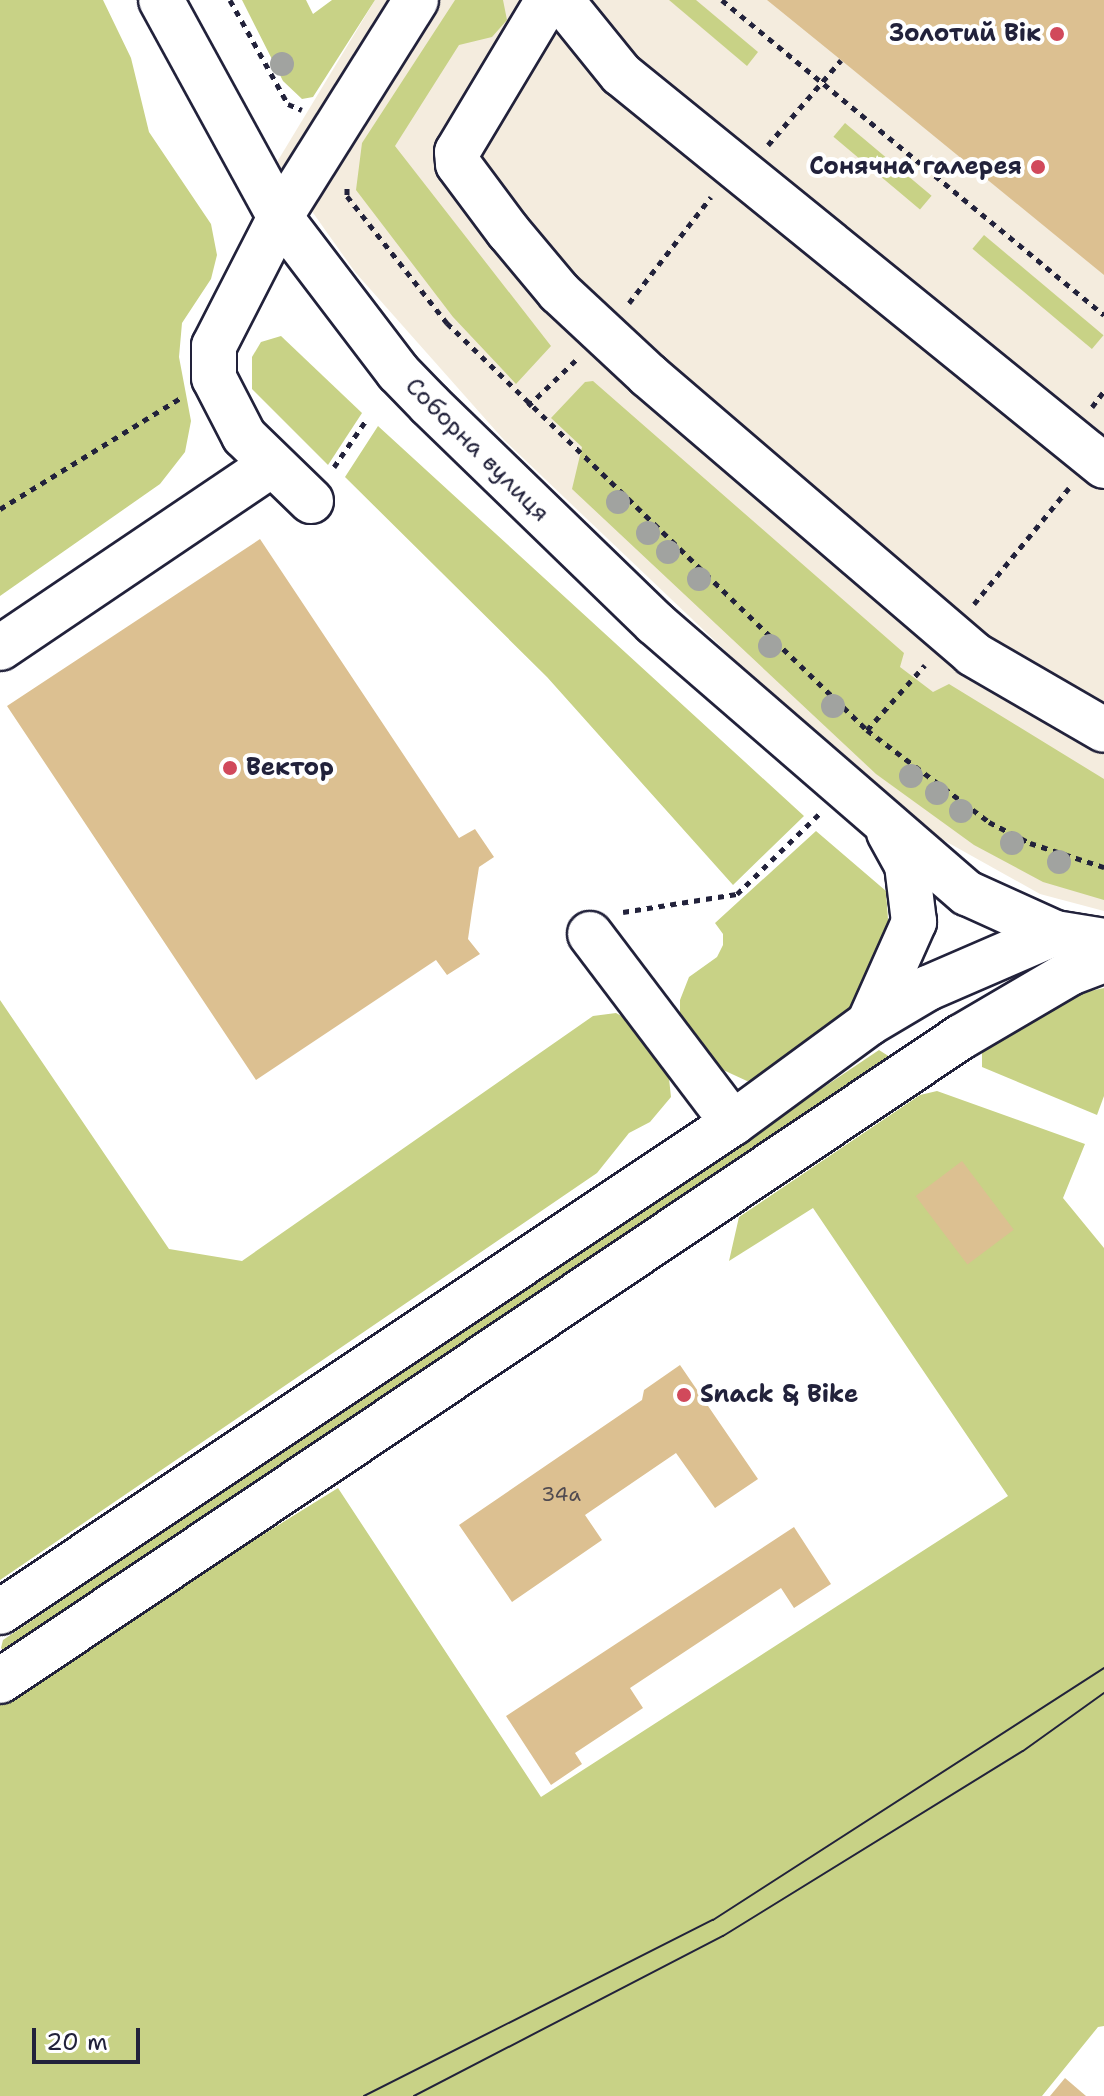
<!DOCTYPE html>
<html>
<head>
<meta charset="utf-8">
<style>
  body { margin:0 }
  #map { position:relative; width:1104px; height:2096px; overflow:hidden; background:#fff; font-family:"Shantell Sans",sans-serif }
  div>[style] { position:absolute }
  .built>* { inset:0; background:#f4ecde }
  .green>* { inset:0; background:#c8d286; transform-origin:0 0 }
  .building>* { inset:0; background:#dcc091; transform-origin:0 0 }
  .path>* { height:5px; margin-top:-2.5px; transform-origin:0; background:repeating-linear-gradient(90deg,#22223b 0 6px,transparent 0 12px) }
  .roads { filter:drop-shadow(2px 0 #22223b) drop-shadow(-2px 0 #22223b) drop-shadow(0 2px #22223b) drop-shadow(0 -2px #22223b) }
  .minor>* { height:44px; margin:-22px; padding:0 22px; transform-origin:22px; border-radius:22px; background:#fff }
  .tram>* { height:2px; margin:-1px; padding:0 1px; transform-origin:1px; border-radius:1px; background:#22223b }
  .trees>* { width:24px; height:24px; margin:-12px; border-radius:50%; background:#a1a3a0 }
  .dots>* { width:22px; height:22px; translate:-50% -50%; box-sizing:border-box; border:4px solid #fff; border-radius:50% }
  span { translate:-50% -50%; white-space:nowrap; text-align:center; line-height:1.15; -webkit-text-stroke:8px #fff; paint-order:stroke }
  .number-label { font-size:20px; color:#504a50 }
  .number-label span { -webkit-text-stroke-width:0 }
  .poi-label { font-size:24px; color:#22223b; font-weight:700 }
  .right { translate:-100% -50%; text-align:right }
  .left { translate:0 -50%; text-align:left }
  .street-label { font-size:24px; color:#22223b }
  .scale { position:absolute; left:32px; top:2028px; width:108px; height:36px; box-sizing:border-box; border:4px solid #22223b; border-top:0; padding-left:10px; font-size:24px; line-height:28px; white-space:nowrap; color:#22223b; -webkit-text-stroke:6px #fff; paint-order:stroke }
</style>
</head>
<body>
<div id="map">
  <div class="built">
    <div style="clip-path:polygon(375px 0,1104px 0,1104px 911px,1040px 894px,929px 832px,774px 697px,504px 440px,355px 272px,277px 162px)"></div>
  </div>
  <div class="green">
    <div style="clip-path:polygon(0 0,103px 0,131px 58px,149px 132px,211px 224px,217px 255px,211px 279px,182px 323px,179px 357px,191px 421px,185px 452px,160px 484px,0 596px)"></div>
    <div style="clip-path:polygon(242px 0,306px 0,313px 14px,332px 0,375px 0,313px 97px,302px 99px,283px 81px)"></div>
    <div style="clip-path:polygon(455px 0,503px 0,507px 20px,492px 37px,459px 45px,395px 146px,551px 346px,516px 384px,453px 317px,356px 190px,362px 143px)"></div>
    <div style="clip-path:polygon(669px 0,696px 0,758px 52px,747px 66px)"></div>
    <div style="left:845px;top:123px;width:113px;height:18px;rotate:40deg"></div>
    <div style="left:984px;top:235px;width:156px;height:18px;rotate:40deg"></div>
    <div style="clip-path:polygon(281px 336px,362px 413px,328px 465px,252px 389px,252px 357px,261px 342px)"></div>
    <div style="clip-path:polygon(593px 381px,904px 653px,900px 667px,933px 692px,949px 684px,1104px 779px,1104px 900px,1043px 882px,974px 845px,876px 774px,572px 489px,582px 447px,551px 418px,585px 382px)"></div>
    <div style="clip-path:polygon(378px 426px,804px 816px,733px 885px,547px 677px,345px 477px)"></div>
    <div style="clip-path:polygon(816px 831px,886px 891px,889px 933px,858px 1007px,763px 1079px,747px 1081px,721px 1069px,680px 1013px,680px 1000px,689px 977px,717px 957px,723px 945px,723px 934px,715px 923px)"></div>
    <div style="clip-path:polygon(1104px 988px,1104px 1096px,1097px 1115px,982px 1067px,982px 1050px,1072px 995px)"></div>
    <div style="clip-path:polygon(0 1000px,169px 1249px,242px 1261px,593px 1016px,616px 1013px,636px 1024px,668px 1069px,671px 1097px,650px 1122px,629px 1133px,597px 1173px,0 1580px)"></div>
    <div style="clip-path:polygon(879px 1050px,890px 1057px,888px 1063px,5px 1653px,1px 1648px,3px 1640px)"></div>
    <div style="clip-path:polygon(937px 1091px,1085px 1144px,1063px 1198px,1104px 1248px,1104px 2026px,1098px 2027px,1042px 2096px,0 2096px,0 1698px,338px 1488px,541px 1797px,1008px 1496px,813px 1208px,729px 1261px,739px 1217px,920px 1095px)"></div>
  </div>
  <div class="building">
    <div style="clip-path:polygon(767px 0,1104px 0,1104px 275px,841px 60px)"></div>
    <div style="clip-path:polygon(260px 539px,459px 838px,475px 829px,494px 857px,479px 867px,472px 911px,468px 939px,480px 954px,447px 975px,436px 960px,256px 1080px,7px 706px)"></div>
    <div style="left:962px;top:1161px;width:86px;height:58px;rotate:53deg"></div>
    <div style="clip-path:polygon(680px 1365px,758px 1479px,715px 1508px,676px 1453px,585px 1515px,602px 1540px,512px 1602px,459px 1525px,642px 1400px,644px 1390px)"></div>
    <div style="clip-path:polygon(794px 1527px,831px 1584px,794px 1608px,781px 1588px,630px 1688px,643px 1708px,575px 1753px,582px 1764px,551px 1785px,506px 1716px)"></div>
    <div style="clip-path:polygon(1065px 2078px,1086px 2096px,1050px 2096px)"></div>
  </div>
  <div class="path">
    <div style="left:230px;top:0;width:119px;rotate:60.9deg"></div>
    <div style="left:288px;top:104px;width:15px;rotate:23deg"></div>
    <div style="left:722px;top:0;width:495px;rotate:39.5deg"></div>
    <div style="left:768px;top:145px;width:112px;rotate:-49.3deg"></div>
    <div style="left:347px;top:188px;width:8px;rotate:90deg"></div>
    <div style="left:347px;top:196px;width:162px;rotate:51.8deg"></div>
    <div style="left:447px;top:323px;width:585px;rotate:44.1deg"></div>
    <div style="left:867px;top:730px;width:153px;rotate:37deg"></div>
    <div style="left:989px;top:822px;width:46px;rotate:27.1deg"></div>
    <div style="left:1030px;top:843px;width:78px;rotate:18deg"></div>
    <div style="left:629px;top:303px;width:134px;rotate:-52.3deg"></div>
    <div style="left:528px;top:406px;width:66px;rotate:-43.8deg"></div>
    <div style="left:1092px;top:407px;width:20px;rotate:-53deg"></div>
    <div style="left:334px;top:467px;width:58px;rotate:-55.5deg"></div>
    <div style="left:0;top:509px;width:214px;rotate:-31.6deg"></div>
    <div style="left:974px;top:604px;width:150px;rotate:-50.7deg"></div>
    <div style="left:867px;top:730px;width:87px;rotate:-48.3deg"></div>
    <div style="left:623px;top:912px;width:115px;rotate:-9deg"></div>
    <div style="left:737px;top:894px;width:115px;rotate:-44.3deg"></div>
  </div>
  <div class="roads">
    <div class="minor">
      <div style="left:161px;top:0;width:247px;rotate:61.3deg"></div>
      <div style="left:280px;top:217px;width:195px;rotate:52.7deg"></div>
      <div style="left:398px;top:372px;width:46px;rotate:45.9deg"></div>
      <div style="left:430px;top:405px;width:313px;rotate:44.1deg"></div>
      <div style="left:655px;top:623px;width:413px;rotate:40.9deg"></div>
      <div style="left:967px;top:893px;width:97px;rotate:24.4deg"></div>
      <div style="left:1055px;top:933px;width:50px;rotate:9.3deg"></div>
      <div style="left:548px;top:0;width:177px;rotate:120.9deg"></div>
      <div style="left:457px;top:152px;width:12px;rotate:85deg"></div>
      <div style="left:458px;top:164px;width:84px;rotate:53.3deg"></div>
      <div style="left:508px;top:231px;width:80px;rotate:50.1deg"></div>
      <div style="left:559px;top:292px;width:122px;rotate:43deg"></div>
      <div style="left:648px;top:375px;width:428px;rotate:40.6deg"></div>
      <div style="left:973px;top:654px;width:151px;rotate:30.1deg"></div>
      <div style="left:561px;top:0;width:95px;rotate:51deg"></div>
      <div style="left:621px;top:74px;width:622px;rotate:39.06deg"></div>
      <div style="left:311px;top:501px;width:93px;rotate:-135.9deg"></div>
      <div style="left:244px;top:436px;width:65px;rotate:-117.3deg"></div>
      <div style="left:214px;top:378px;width:32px;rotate:-90deg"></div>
      <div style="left:214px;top:346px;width:145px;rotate:-62.9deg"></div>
      <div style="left:280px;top:217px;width:256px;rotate:-57.9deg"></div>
      <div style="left:0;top:648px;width:327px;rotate:-34deg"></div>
      <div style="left:590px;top:934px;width:237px;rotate:52.9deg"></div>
      <div style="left:869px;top:1023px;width:111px;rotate:-66deg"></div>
      <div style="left:914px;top:922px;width:57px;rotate:-97deg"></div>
      <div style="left:907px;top:865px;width:37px;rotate:-119deg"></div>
      <div style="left:0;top:1612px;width:881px;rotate:-33.71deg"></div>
      <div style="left:733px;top:1123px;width:169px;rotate:-36.3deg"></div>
      <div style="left:869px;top:1023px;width:69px;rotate:-30.7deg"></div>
      <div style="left:928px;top:988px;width:138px;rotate:-23.4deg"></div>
      <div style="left:0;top:1681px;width:1157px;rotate:-33.83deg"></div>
      <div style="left:961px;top:1037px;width:126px;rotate:-30.4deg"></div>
      <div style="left:1070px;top:973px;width:36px;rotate:-21deg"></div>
    </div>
  </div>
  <div class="tram">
    <div style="left:364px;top:2096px;width:391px;rotate:-26.8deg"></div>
    <div style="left:713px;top:1920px;width:465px;rotate:-32.8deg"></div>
    <div style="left:414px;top:2096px;width:348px;rotate:-27.4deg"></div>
    <div style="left:723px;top:1936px;width:352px;rotate:-31.7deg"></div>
    <div style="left:1023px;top:1751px;width:100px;rotate:-35.6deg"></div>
  </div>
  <div class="trees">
    <div style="left:282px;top:64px"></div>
    <div style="left:618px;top:502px"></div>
    <div style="left:648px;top:533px"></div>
    <div style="left:668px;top:552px"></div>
    <div style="left:699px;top:579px"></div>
    <div style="left:770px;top:646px"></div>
    <div style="left:833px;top:706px"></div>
    <div style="left:911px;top:776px"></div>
    <div style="left:937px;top:793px"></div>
    <div style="left:961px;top:811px"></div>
    <div style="left:1012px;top:843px"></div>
    <div style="left:1059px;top:862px"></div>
  </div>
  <div class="dots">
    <div style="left:1057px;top:34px;background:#d1495b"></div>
    <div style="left:1038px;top:167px;background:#d1495b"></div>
    <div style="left:230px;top:768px;background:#d1495b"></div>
    <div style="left:684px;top:1395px;background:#d1495b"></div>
  </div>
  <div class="number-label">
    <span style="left:561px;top:1494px">34а</span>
  </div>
  <div class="poi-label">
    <span class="right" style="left:1041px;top:34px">Золотий Вік</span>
    <span class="right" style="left:1022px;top:167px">Сонячна галерея</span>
    <span class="left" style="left:246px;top:768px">Вектор</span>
    <span class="left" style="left:700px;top:1395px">Snack &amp; Bike</span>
  </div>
  <div class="street-label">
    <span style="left:477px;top:450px;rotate:45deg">Соборна вулиця</span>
  </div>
  <div class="scale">20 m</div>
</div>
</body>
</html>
